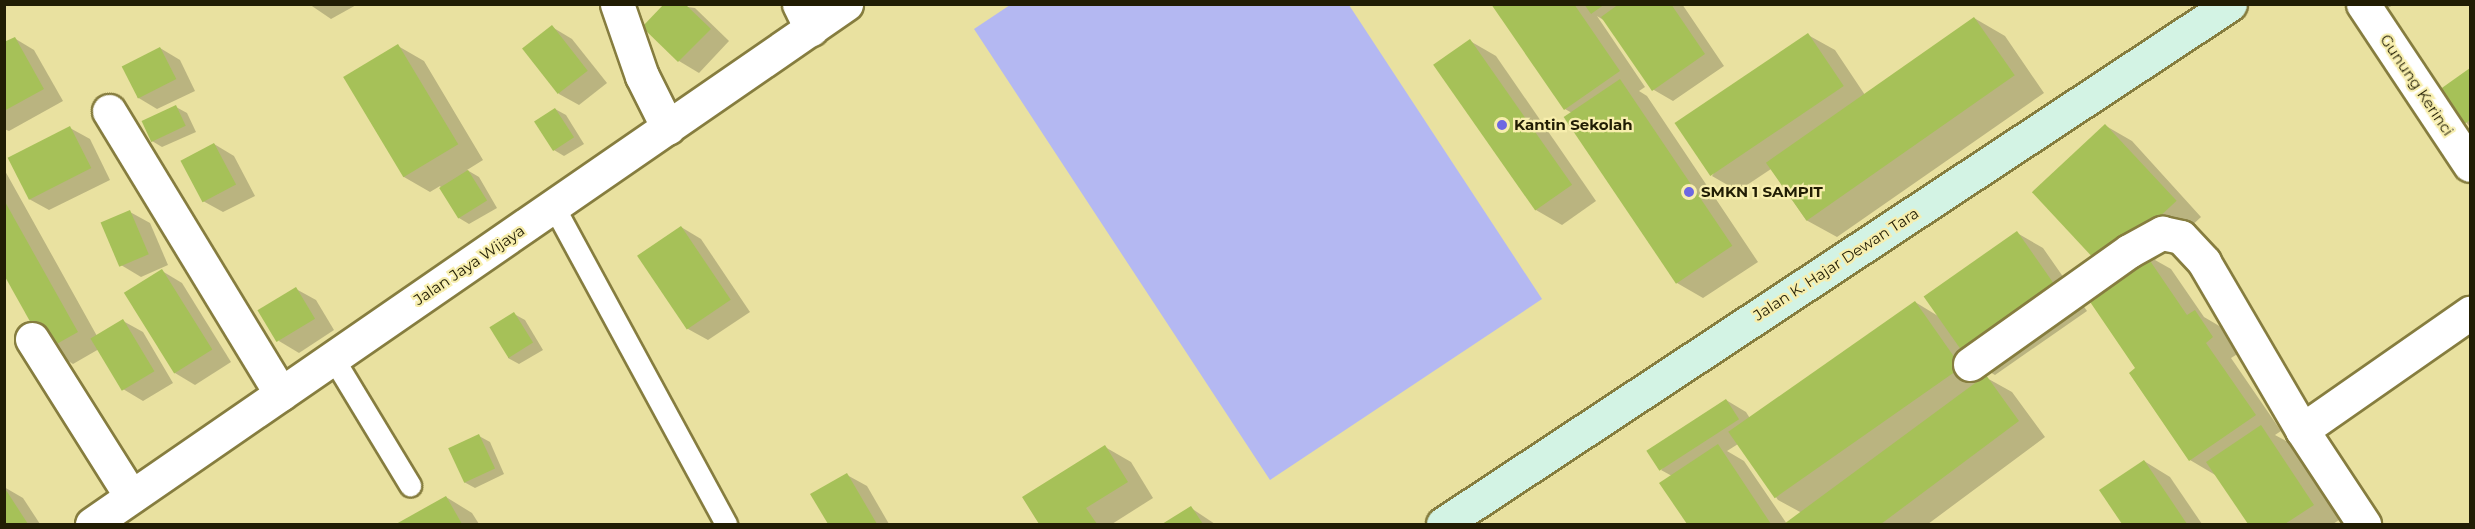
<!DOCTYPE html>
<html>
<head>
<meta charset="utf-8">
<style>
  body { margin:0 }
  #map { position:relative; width:2475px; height:529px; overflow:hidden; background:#e9e1a0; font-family:Montserrat,sans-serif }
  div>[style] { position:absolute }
  .green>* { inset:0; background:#b4b8f2 }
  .shadow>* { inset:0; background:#0003 }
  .building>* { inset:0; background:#a6c158; transform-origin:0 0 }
  .roads { filter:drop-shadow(2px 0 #867d3f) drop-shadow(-2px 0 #867d3f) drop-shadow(0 2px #867d3f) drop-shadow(0 -2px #867d3f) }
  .lane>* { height:21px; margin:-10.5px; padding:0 10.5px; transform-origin:10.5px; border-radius:10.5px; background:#fff }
  .street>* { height:33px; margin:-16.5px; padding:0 16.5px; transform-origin:16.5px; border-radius:16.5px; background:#fff }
  .secondary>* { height:33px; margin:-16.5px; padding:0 16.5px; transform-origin:16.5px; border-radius:16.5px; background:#d3f3e4 }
  .dots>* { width:16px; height:16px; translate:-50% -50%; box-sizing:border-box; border:3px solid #f7eead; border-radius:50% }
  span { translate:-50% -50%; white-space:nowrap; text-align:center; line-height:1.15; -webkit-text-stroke:4.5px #f7eead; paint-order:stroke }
  .street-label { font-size:15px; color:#211d04 }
  .poi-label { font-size:15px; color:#211d04; font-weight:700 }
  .left { translate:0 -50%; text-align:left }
  .frame { position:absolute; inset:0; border:6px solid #211d04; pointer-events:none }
</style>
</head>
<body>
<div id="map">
  <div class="green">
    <div style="clip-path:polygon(1010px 5px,1349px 5px,1542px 299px,1270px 480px,974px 29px)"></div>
  </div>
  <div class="shadow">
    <div style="clip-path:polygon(309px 4px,358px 4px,331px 19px)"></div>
    <div style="clip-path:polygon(666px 4px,695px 8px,729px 41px,699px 73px,679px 61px,644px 27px)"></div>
    <div style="clip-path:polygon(1493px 4px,1682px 4px,1724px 66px,1673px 101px,1654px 90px,1605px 21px,1597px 16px,1645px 87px,1639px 91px,1647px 96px,1758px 262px,1703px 298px,1677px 283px,1572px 113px,1565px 109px)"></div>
    <div style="clip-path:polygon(2379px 4px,2394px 4px,2387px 9px)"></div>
    <div style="clip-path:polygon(1974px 18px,2005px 36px,2044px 93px,1837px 237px,1806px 220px,1771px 169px,1738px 191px,1712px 176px,1808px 35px,1835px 50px,1865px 95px)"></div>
    <div style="clip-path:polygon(552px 27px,572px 39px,607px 83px,579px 105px,559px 94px)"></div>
    <div style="clip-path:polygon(14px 38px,34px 50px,63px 101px,9px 131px,4px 129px,4px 44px)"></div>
    <div style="clip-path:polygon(1470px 41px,1496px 56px,1596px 201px,1562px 225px,1536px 210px)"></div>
    <div style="clip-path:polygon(398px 46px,424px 61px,483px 160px,467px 170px,479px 177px,497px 208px,469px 224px,459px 218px,440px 186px,430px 192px,404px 177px)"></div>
    <div style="clip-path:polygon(160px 48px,180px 60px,195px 91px,157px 109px,137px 97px)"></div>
    <div style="clip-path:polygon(2470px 70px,2470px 127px,2441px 90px)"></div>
    <div style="clip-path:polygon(176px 107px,187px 113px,196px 132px,162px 147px,152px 141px)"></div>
    <div style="clip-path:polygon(555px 109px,566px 115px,584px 144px,564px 156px,554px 150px)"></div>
    <div style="clip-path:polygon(2106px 126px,2132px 141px,2201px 217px,2155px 260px,2171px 269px,2204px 317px,2221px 327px,2239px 353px,2231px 358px,2281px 431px,2275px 435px,2288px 442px,2339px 520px,2333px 524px,2249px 524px,2217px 476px,2190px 460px,2137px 369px,2113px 275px)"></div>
    <div style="clip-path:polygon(70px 128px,90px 139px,110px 180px,49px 210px,29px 199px)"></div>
    <div style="clip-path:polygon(214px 144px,234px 156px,255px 196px,223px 212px,203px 201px)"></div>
    <div style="clip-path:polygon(4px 169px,97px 336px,123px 321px,143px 332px,173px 383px,143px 401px,123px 389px,99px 349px,73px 364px,47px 348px,4px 272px)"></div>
    <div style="clip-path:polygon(130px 212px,150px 223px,168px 265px,141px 277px,121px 265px)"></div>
    <div style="clip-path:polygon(681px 227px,701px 239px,750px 312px,708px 340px,688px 329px)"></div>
    <div style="clip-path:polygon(2017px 233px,2043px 248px,2087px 311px,1995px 375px,1976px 364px,1985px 377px,2012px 392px,2045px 437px,1928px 524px,1787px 524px,1802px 513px,1778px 500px,1738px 444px,1727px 451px,1744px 461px,1787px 524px,1689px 524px,1662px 483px,1672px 476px,1661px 470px,1726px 400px,1746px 412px,1751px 420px,1915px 302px,1938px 316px)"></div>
    <div style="clip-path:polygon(162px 271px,182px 283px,231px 362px,195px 385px,175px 373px)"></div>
    <div style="clip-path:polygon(296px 289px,316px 300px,334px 330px,299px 353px,279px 341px)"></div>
    <div style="clip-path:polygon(514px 314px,525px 320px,543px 350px,519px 364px,508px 358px)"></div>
    <div style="clip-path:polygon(479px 436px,490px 442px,504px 474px,475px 488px,464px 482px)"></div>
    <div style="clip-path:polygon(1105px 447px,1131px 462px,1153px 498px,1112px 524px,1041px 524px,1024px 497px)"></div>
    <div style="clip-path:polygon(2144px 461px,2170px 477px,2202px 524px,2124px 524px,2101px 491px)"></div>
    <div style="clip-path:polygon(847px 475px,867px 486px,889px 524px,830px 524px,812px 495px)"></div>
    <div style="clip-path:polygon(4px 487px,23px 498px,40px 524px,4px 524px)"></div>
    <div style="clip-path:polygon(446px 497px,472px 513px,479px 524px,399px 524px)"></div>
    <div style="clip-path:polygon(1191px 508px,1215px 524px,1165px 524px)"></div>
  </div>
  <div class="building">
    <div style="clip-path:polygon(664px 4px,685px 4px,711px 29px,678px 62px,642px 27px)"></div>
    <div style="clip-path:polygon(1491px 4px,1574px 4px,1620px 71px,1564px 110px)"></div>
    <div style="clip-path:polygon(1584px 4px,1605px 4px,1591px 14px)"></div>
    <div style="clip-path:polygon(1619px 4px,1671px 4px,1705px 54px,1652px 91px,1601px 17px)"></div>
    <div style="left:1974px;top:17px;width:71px;height:254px;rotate:55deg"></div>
    <div style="left:552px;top:25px;width:58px;height:38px;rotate:52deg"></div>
    <div style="left:1808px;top:33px;width:64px;height:161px;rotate:56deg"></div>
    <div style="clip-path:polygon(15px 37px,44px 89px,4px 111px,4px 42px)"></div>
    <div style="left:1470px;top:39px;width:178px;height:45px;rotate:55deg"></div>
    <div style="left:398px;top:44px;width:117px;height:64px;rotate:59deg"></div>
    <div style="left:160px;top:47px;width:36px;height:43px;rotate:63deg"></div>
    <div style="clip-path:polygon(2470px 68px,2470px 120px,2463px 125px,2439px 90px)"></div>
    <div style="left:1620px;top:79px;width:201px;height:68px;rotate:56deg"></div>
    <div style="left:176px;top:105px;width:23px;height:38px;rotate:65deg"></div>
    <div style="left:555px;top:108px;width:35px;height:25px;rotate:57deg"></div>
    <div style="left:2105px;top:124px;width:105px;height:100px;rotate:47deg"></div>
    <div style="left:70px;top:126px;width:47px;height:70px;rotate:63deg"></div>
    <div style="left:214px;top:143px;width:47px;height:38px;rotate:62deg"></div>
    <div style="left:468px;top:170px;width:36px;height:34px;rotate:58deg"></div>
    <div style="clip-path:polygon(4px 200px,78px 332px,46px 350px,4px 275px)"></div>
    <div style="left:130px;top:210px;width:48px;height:32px;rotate:67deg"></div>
    <div style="left:681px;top:226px;width:89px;height:53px;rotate:56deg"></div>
    <div style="left:2017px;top:231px;width:78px;height:114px;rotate:55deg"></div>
    <div style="clip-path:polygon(2144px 252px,2187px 315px,2195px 310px,2213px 337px,2206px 343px,2256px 415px,2189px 461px,2129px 373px,2135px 368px,2084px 293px)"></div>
    <div style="left:162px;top:269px;width:95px;height:45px;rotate:58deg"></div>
    <div style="left:296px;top:287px;width:37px;height:45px;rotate:59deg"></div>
    <div style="left:1915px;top:301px;width:81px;height:228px;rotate:55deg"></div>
    <div style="left:514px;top:312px;width:36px;height:29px;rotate:58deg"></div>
    <div style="left:123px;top:319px;width:61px;height:38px;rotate:59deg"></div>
    <div style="clip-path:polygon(1986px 375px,2019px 421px,1881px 524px,1784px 524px)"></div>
    <div style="left:1726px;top:399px;width:24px;height:95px;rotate:57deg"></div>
    <div style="clip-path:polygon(2261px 425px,2314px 505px,2285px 524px,2248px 524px,2206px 462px)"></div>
    <div style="left:479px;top:434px;width:38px;height:34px;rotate:65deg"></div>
    <div style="clip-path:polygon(1718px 444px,1771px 524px,1687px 524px,1659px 483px)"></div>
    <div style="clip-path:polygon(1105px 445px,1128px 482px,1086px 508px,1097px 524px,1039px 524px,1022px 497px)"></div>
    <div style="clip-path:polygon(2144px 460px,2187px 524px,2122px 524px,2099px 490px)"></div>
    <div style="clip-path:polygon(847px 473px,877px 524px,828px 524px,810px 494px)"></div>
    <div style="clip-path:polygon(4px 487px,28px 524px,4px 524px)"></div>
    <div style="clip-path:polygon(446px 496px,462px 524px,396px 524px)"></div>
    <div style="clip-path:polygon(1191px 506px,1203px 524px,1162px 524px)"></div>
  </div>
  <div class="roads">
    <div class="lane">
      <div style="left:554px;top:207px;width:361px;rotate:61.5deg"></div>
      <div style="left:333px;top:358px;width:149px;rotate:58.8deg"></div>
    </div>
    <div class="street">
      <div style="left:617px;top:4px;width:76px;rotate:70.9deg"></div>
      <div style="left:642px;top:76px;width:58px;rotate:63.4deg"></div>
      <div style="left:799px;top:4px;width:28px;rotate:64deg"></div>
      <div style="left:2363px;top:4px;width:193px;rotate:56.4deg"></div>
      <div style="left:109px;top:111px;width:331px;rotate:58.7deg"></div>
      <div style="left:32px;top:339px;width:186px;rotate:57.8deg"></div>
      <div style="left:1970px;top:364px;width:195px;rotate:-35.4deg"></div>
      <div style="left:2129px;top:251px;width:38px;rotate:-29deg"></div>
      <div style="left:2162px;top:233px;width:19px;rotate:12deg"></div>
      <div style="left:2181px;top:237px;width:34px;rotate:47deg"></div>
      <div style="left:2204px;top:262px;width:194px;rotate:59.7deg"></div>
      <div style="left:2302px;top:430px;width:113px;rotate:56.6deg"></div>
      <div style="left:2302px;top:430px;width:205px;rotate:-34.9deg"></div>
      <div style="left:92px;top:524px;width:916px;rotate:-34.59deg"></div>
    </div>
    <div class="secondary">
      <div style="left:1443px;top:524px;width:943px;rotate:-33.45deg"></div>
    </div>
  </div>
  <div class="dots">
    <div style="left:1502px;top:125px;background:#6e68e2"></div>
    <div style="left:1689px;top:192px;background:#6e68e2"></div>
  </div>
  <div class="street-label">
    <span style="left:2417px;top:85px;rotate:56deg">Gunung Kerinci</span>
    <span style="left:1836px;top:264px;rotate:-33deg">Jalan K. Hajar Dewan Tara</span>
    <span style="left:469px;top:265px;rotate:-34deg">Jalan Jaya Wijaya</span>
  </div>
  <div class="poi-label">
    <span class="left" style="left:1514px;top:125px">Kantin Sekolah</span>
    <span class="left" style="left:1701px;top:192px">SMKN 1 SAMPIT</span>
  </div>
  <div class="frame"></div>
</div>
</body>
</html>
